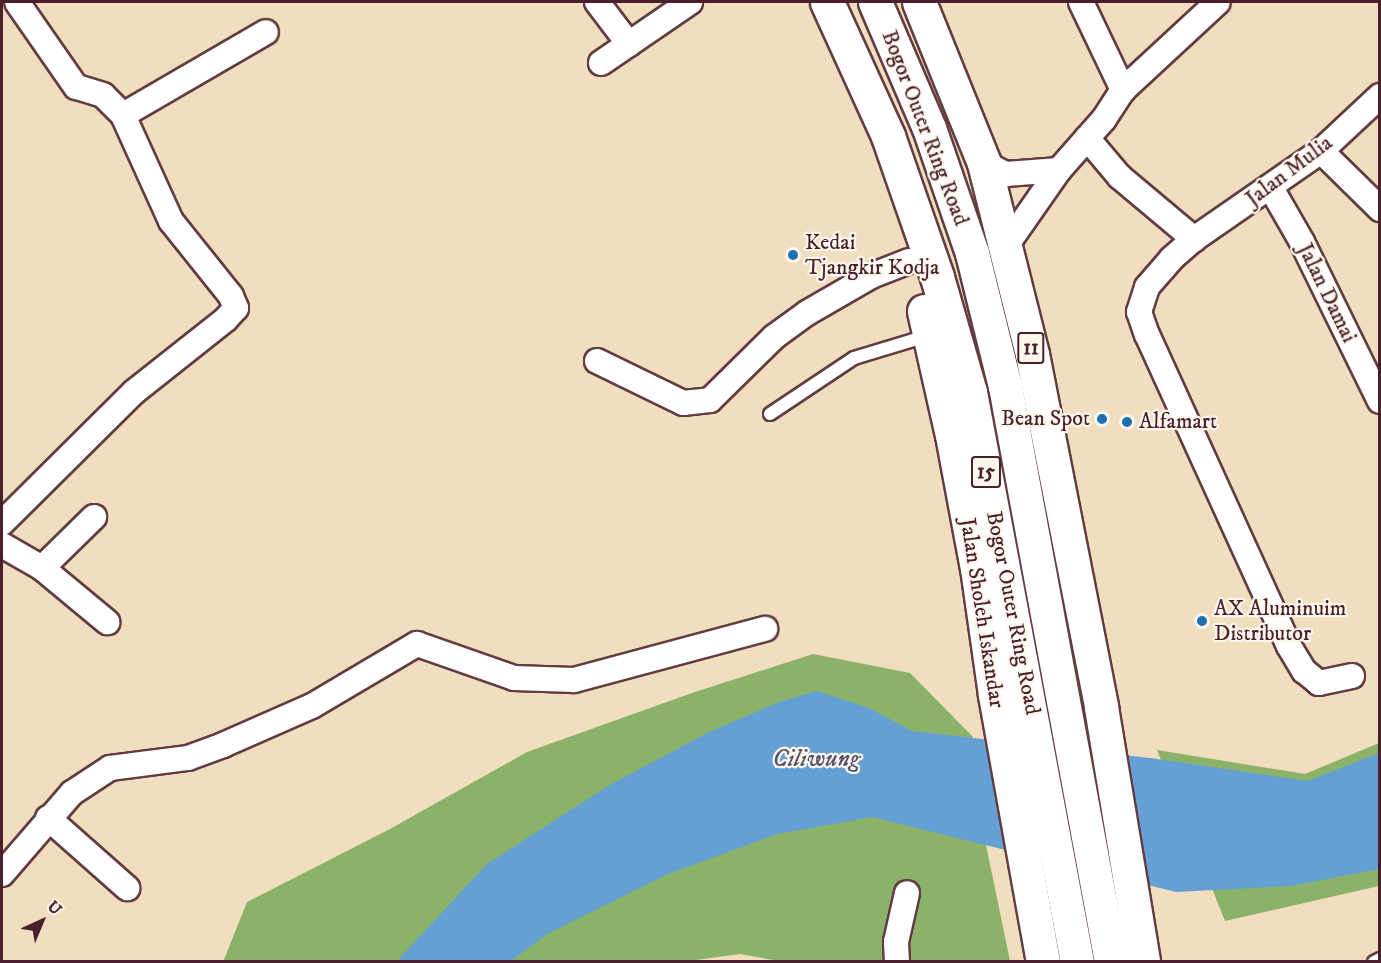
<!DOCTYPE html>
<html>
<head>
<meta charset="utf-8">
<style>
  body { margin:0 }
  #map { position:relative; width:1381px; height:963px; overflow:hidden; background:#f0debe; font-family:"IM FELL DW Pica",serif }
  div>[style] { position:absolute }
  .forest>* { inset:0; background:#8ab268 }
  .water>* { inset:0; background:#65a0d5 }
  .roads { filter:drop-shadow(2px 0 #633c41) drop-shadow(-2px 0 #633c41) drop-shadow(0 2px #633c41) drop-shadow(0 -2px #633c41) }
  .lane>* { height:12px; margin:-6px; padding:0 6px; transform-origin:6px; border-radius:6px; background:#fff }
  .street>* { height:24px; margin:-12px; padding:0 12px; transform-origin:12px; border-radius:12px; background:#fff }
  .highway>* { height:33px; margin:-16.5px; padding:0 16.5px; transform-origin:16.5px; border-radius:16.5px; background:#fff }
  .dots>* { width:16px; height:16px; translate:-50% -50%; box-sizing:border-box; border:3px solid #fbf7ec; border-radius:50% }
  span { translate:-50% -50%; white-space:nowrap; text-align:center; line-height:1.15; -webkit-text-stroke:4.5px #fbf7ec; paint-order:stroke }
  .shield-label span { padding:2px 4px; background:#fbf7ec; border:2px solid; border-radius:4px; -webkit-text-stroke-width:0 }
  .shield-label { font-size:21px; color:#4a1f2b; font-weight:700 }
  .street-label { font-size:22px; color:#4a1f2b }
  .poi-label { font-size:22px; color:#4a1f2b }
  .left { translate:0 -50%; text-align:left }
  .right { translate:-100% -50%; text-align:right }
  .water-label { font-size:24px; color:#55536f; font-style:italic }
  .frame { position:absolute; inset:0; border:3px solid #4a1f2b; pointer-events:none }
  .north { position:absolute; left:12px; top:891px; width:60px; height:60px; -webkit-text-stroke:4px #fbf7ec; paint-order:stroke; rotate:44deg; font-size:16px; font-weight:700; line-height:24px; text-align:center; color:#4a1f2b }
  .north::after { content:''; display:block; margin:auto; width:21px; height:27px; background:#4a1f2b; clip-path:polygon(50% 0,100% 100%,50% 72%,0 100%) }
</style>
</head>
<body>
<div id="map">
  <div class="forest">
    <div style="clip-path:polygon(813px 654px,910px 673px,973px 737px,986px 845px,1010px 961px,785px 962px,740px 954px,681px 962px,223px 962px,247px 902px,390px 829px,527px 752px,692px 693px)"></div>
    <div style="clip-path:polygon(1379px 743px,1379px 886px,1225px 921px,1157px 750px,1305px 774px)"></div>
  </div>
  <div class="water">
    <div style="clip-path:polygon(817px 691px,869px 708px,912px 731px,1150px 758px,1308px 781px,1379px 753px,1379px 869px,1291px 886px,1176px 892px,872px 817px,778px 834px,668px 874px,547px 934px,511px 961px,396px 962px,487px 864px,608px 786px,709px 732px,779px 702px)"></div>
  </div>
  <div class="roads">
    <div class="lane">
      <div style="left:770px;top:414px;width:101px;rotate:-33.7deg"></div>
      <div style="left:854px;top:358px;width:76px;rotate:-16.8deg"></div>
      <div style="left:1374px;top:962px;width:7px;rotate:-27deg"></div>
    </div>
    <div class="street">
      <div style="left:597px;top:2px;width:53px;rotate:52.7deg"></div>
      <div style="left:1081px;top:2px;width:98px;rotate:64.5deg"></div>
      <div style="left:601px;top:63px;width:108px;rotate:-34.4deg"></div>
      <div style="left:123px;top:115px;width:165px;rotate:-30.1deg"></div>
      <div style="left:1087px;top:138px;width:51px;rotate:49.8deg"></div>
      <div style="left:1120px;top:177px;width:97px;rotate:40deg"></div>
      <div style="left:1321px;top:151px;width:83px;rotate:44.5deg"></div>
      <div style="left:984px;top:163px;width:25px;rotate:27deg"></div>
      <div style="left:1006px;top:174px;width:53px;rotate:-4.3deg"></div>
      <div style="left:1271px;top:188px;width:62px;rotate:60.1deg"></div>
      <div style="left:1302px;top:242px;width:177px;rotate:63.9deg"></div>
      <div style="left:1006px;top:246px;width:93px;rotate:-55.1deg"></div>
      <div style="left:1059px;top:170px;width:68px;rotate:-48.6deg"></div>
      <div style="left:1104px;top:119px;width:35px;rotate:-57deg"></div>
      <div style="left:1123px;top:90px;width:129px;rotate:-42.8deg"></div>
      <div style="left:597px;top:361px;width:96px;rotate:26deg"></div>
      <div style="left:683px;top:403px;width:27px;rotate:-6deg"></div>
      <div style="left:710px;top:400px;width:90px;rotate:-44.5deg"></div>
      <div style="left:774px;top:337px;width:41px;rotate:-36deg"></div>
      <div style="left:807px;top:313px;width:74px;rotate:-30deg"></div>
      <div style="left:871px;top:276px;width:41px;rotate:-21.5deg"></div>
      <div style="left:2px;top:523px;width:186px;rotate:-44.8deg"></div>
      <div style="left:134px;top:392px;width:117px;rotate:-38.4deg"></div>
      <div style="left:226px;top:319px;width:15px;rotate:-48deg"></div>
      <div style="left:236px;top:308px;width:13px;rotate:-113deg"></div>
      <div style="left:231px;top:296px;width:96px;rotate:-128.7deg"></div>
      <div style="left:171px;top:221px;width:116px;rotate:-114.4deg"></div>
      <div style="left:123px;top:115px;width:28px;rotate:-135deg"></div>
      <div style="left:103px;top:95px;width:28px;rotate:-163deg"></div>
      <div style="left:76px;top:87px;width:103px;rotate:-124.8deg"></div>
      <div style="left:2px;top:545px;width:46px;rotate:29.9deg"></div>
      <div style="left:42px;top:568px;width:85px;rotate:39.7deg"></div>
      <div style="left:42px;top:568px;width:73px;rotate:-44.4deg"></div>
      <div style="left:1352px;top:676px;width:34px;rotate:168deg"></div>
      <div style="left:1319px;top:683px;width:19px;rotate:-141deg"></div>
      <div style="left:1304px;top:671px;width:29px;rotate:-121deg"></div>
      <div style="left:1289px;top:646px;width:342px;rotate:-114.5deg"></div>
      <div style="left:1147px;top:335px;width:24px;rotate:-109deg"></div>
      <div style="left:1139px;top:312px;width:26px;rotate:-72deg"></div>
      <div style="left:1147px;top:287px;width:37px;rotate:-49deg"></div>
      <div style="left:1171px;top:259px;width:30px;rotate:-41deg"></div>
      <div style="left:1194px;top:239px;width:155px;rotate:-34.7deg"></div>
      <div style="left:1321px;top:151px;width:81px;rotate:-43deg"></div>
      <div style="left:48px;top:818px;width:106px;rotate:41.5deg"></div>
      <div style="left:2px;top:874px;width:107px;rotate:-49.2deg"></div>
      <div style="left:72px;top:793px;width:45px;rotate:-33.3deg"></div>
      <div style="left:110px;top:768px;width:79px;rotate:-7.3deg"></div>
      <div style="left:188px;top:758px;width:37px;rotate:-20deg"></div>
      <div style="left:223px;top:745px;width:97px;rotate:-23.7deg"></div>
      <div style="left:312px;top:706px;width:122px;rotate:-30.6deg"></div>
      <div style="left:417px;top:644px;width:103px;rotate:19.3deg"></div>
      <div style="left:514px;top:678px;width:60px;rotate:1.9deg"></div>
      <div style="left:574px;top:680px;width:198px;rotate:-15deg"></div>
      <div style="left:897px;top:962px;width:20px;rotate:-93deg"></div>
      <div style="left:896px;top:942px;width:50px;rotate:-77.3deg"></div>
    </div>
    <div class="highway">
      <div style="left:827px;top:2px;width:147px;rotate:65.5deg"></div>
      <div style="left:888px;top:136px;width:149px;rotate:70.8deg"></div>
      <div style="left:937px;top:277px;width:120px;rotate:74deg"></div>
      <div style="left:970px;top:392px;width:580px;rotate:79.37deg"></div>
      <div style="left:875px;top:2px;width:137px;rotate:66.8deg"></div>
      <div style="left:929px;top:128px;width:132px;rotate:71deg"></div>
      <div style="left:972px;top:253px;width:137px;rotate:76.1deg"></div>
      <div style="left:1005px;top:386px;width:586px;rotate:79.57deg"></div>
      <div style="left:919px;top:2px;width:174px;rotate:68deg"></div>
      <div style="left:984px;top:163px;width:197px;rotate:75.9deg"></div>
      <div style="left:1032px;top:354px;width:360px;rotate:78.9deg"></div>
      <div style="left:1101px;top:707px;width:258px;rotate:80.6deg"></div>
      <div style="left:924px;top:311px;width:127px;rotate:77.3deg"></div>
      <div style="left:952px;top:435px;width:135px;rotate:79.4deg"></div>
      <div style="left:977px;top:568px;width:128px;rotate:81.9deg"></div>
      <div style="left:995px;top:695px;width:271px;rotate:79.8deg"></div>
    </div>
  </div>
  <div class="dots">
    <div style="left:793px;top:255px;background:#1f6fb2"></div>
    <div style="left:1102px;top:419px;background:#1f6fb2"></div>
    <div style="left:1127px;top:422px;background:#1f6fb2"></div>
    <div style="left:1202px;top:621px;background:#1f6fb2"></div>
  </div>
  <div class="shield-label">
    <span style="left:1031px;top:348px">11</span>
    <span style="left:986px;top:472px">15</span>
  </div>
  <div class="street-label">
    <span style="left:925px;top:128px;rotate:69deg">Bogor Outer Ring Road</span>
    <span style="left:1289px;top:171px;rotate:-37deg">Jalan Mulia</span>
    <span style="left:1327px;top:293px;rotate:64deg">Jalan Damai</span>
    <span style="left:982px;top:613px;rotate:81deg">Jalan Sholeh Iskandar</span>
    <span style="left:1013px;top:613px;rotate:79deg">Bogor Outer Ring Road</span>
  </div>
  <div class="poi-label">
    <span class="left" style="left:805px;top:255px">Kedai<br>Tjangkir Kodja</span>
    <span class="right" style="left:1090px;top:419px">Bean Spot</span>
    <span class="left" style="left:1139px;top:422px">Alfamart</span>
    <span class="left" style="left:1214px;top:621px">AX Aluminuim<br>Distributor</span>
  </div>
  <div class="water-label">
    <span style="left:816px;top:760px">Ciliwung</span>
  </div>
  <div class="frame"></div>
  <div class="north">U</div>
</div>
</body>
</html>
